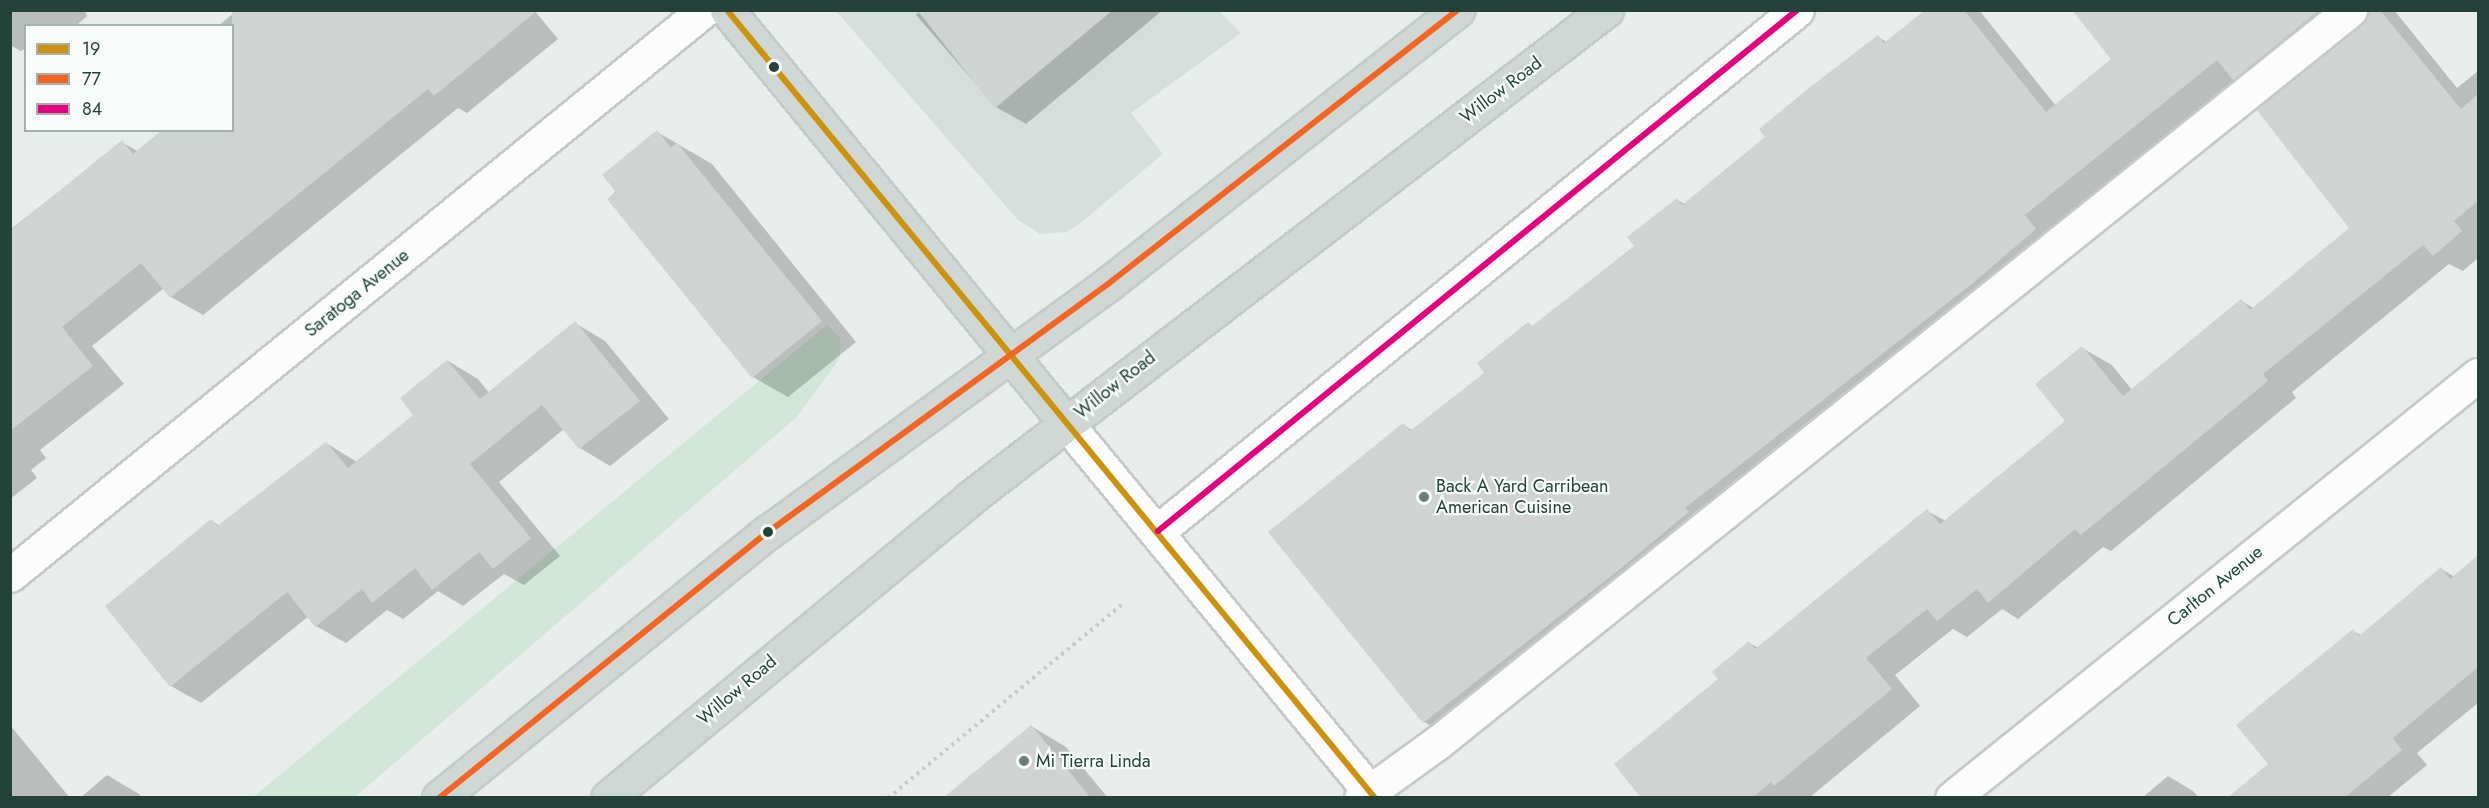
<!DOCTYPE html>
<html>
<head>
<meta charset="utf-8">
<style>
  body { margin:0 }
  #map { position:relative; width:2489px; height:808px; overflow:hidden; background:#e8edeb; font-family:Jost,sans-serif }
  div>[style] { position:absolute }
  .built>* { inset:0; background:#d6dedb }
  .green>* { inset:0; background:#d1e6d8 }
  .shadow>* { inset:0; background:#0003 }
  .building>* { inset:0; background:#cfd4d2 }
  .path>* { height:4px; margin-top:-2px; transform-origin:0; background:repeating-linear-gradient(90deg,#c3ccca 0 3px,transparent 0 7.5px) }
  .roads { filter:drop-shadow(2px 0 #c5cac8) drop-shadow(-2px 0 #c5cac8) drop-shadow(0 2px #c5cac8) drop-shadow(0 -2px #c5cac8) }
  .minor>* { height:33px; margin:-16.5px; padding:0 16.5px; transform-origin:16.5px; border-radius:16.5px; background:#fcfcfc }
  .major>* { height:33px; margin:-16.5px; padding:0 16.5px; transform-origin:16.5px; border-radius:16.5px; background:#cfd7d5 }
  .bus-1>* { height:6px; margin:-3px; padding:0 3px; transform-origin:3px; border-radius:3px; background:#cd920c }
  .bus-2>* { height:6px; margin:-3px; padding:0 3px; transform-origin:3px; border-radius:3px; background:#f26522 }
  .bus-3>* { height:6px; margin:-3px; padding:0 3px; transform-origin:3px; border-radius:3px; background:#e5007d }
  .dots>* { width:16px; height:16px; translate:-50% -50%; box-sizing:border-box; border:3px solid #f7fbf9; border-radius:50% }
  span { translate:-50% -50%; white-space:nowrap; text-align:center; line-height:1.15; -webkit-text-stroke:4.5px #f7fbf9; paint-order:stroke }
  .street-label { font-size:18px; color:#24423a }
  .poi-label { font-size:18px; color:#24423a }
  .left { translate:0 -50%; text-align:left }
  .frame { position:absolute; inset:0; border:12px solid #24423a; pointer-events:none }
  .legend { position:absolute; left:24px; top:24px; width:210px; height:108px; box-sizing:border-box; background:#f7fbf9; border:2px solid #a3b1ad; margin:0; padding:8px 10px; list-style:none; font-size:18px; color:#24423a }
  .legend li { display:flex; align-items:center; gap:12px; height:30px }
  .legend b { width:30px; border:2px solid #a3b1ad }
</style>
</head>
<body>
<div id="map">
  <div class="built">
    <div style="clip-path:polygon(836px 11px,1219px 11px,1241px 33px,1131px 113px,1163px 154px,1078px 225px,1066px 232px,1040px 234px,1018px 220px)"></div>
  </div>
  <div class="green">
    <div style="clip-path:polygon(827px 325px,840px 338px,840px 358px,797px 417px,355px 797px,253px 797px)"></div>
  </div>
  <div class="shadow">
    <div style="clip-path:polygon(10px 10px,85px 10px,87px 16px,76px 26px,26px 26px,26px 48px,21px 51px,10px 45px)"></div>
    <div style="clip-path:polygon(534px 10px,558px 39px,467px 113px,458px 108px,203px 315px,171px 297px,164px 288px,92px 346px,124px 384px,40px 450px,46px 458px,31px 470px,37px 478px,10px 499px,10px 230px,122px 142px,139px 152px,232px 130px,232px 26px,218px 26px,235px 12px)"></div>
    <div style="clip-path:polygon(921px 10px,1163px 10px,1026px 124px,996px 107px,916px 15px)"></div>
    <div style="clip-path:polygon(1927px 10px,1979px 10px,2056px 106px,2113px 59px,2074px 10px,2394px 10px,2457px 88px,2478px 71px,2478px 258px,2463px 271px,2449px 264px,2292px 392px,2296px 398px,2111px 551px,2103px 547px,2018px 619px,2002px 609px,1967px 637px,1953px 629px,1895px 675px,1920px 706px,1809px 798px,1643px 798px,1720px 679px,1749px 643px,1759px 648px,1927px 511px,1946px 521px,2067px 421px,2082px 348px,2112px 365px,2132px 390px,2241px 301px,2254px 308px,2351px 229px,2363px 26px,2369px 11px,1454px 738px,1424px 722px,1403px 425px,1414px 431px,1486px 373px,1529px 324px,1534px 327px,1636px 246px,1677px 200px,1685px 204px,1767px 137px,1878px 37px,1887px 42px)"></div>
    <div style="clip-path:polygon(657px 132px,712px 164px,856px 342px,788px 397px,753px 377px,609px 200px)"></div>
    <div style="clip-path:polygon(575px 323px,605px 341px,669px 419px,610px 466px,580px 448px,564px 429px,499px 482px,560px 556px,524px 585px,504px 574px,463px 606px,438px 591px,403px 619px,387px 610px,346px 643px,316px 626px,309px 616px,201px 703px,171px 686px,211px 521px,220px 526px,326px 443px,357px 462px,415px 415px,448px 361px,478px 379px,489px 393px)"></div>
    <div style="clip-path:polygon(2478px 557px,2478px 703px,2417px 753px,2427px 765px,2387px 798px,2230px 798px,2270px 764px,2353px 631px,2361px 635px,2441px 569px,2455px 577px)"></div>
    <div style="clip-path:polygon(10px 725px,70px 798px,10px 798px)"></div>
    <div style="clip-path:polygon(1031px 726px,1066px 747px,1108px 798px,945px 798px)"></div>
    <div style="clip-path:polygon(107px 775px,139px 794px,142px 798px,80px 798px)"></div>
    <div style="clip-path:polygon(2168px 776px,2193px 791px,2199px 798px,2142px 798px)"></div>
  </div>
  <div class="building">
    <div style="clip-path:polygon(232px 10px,538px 10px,434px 96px,428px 89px,170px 298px,141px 263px,62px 327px,93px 366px,10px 431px,10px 231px,122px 140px,133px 154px,162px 130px,232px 130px)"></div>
    <div style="clip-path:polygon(917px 10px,1113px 10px,995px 108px)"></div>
    <div style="clip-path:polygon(1925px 10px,1964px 10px,2046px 112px,2111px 59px,2072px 10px,2319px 10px,2233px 80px,2217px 60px,2025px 215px,2036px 229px,1973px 283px,1685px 508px,1689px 512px,1620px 569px,1423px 723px,1268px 532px,1403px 423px,1410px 431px,1484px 373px,1477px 363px,1528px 322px,1532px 326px,1634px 246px,1627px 237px,1677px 198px,1682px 205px,1765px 137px,1759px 129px,1809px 88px,1878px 35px,1884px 43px)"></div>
    <div style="clip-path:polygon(2368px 10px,2380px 10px,2461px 109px,2478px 94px,2478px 201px,2454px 221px,2462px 231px,2433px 256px,2423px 245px,2263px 374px,2268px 381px,2081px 535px,2075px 529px,1988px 603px,1977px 589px,1937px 621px,1927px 609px,1866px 658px,1892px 689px,1774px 786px,1771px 782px,1752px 798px,1641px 798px,1614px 764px,1718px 679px,1712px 672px,1749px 641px,1755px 649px,1927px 509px,1940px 524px,2065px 421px,2035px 384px,2082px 346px,2123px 396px,2241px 299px,2250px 310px,2349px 228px,2256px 109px,2362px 25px)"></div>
    <div style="clip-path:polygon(657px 130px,671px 148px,677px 143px,822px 321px,752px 378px,607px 199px,616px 192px,602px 175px)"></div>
    <div style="clip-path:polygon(575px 321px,640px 401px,579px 449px,542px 405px,470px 464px,531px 538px,493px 569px,479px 552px,432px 590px,415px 568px,372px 603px,362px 589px,315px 627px,287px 592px,170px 687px,105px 606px,211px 519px,217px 526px,326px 442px,348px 468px,413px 415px,400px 398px,447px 360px,480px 399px)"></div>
    <div style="clip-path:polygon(2478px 555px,2478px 667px,2393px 738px,2402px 750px,2344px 798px,2227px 798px,2268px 764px,2236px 725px,2353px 629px,2359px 636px,2441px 567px,2450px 579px)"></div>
    <div style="clip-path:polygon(1031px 725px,1091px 798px,943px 798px)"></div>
  </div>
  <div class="path">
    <div style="left:888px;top:798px;width:303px;rotate:-39.6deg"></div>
  </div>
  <div class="roads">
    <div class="minor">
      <div style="left:1066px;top:423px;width:486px;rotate:50.5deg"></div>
      <div style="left:1158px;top:531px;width:824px;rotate:-39.19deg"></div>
      <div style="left:10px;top:575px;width:895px;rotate:-39.15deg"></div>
      <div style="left:1361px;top:798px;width:94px;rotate:-35.9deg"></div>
      <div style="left:1437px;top:743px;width:1171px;rotate:-38.76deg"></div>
      <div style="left:1952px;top:798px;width:675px;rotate:-38.81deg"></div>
    </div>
    <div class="major">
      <div style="left:727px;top:10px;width:534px;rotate:50.62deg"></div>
      <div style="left:439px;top:798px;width:423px;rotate:-39deg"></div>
      <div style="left:768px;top:532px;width:421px;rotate:-36.1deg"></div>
      <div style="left:1108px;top:284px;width:444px;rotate:-38.1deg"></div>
      <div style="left:608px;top:798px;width:470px;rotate:-39.6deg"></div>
      <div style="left:970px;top:498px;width:802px;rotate:-37.5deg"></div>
    </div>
  </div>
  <div class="bus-1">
    <div style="left:727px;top:10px;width:1020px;rotate:50.57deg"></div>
  </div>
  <div class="bus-2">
    <div style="left:439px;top:798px;width:423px;rotate:-39deg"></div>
    <div style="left:768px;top:532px;width:421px;rotate:-36.1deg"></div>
    <div style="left:1108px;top:284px;width:444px;rotate:-38.1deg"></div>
  </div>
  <div class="bus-3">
    <div style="left:1158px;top:531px;width:824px;rotate:-39.19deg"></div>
  </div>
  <div class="dots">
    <div style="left:774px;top:67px;background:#24423a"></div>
    <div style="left:1424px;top:497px;background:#697e78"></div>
    <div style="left:768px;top:532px;background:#24423a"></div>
    <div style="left:1024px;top:761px;background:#697e78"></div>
  </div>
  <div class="street-label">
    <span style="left:1501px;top:90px;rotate:-37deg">Willow Road</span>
    <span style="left:357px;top:293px;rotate:-39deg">Saratoga Avenue</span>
    <span style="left:1115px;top:385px;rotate:-38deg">Willow Road</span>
    <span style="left:2215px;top:586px;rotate:-39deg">Carlton Avenue</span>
    <span style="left:737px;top:690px;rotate:-40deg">Willow Road</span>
  </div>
  <div class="poi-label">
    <span class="left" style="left:1436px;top:497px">Back A Yard Carribean<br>American Cuisine</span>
    <span class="left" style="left:1036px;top:761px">Mi Tierra Linda</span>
  </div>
  <div class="frame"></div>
  <ul class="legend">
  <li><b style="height:8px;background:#cd920c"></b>19</li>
  <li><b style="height:8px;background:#f26522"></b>77</li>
  <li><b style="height:8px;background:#e5007d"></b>84</li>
  </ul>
</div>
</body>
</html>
